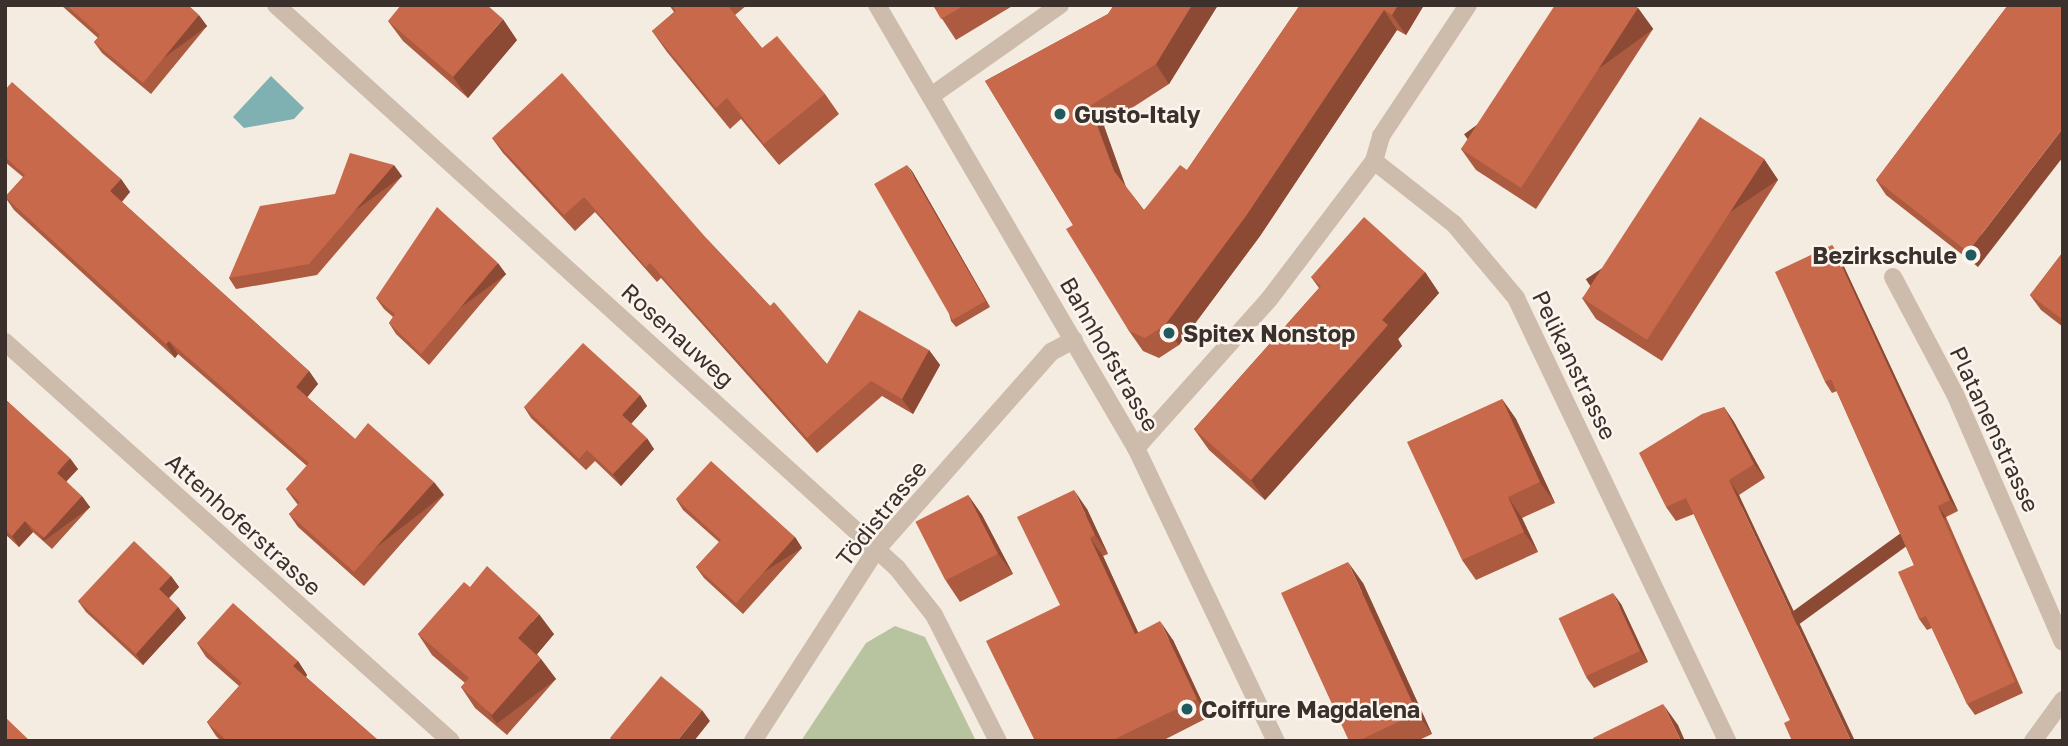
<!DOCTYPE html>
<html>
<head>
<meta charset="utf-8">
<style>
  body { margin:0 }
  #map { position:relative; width:2068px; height:746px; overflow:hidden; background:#f4ebe1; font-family:"Golos Text",sans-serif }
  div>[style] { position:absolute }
  .green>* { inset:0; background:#b8c4a0 }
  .water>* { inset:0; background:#7fb0b2 }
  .lane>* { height:18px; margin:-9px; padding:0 9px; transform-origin:9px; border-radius:9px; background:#cdbbac }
  .street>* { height:18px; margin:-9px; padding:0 9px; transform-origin:9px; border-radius:9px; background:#cdbbac }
  .wall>* { inset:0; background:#ac5a40 }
  .shaded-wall>* { inset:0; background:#8c4a34; transform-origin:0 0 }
  .building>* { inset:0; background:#c8694b; transform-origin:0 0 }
  .dots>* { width:19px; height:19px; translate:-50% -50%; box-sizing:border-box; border:4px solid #fbf5ee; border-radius:50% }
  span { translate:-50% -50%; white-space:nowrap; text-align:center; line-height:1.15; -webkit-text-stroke:5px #fbf5ee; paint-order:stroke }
  .poi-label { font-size:23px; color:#3b302b; font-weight:700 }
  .left { translate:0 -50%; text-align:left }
  .right { translate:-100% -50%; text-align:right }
  .street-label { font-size:23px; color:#3b302b }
  .frame { position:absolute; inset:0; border:7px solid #3b302b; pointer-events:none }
</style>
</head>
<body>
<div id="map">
  <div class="green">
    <div style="clip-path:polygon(895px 626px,925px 637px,976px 741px,801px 741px,866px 643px)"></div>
  </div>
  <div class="water">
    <div style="clip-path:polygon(271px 76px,304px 108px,294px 119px,244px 128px,233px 117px)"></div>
  </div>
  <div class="lane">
    <div style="left:1374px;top:161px;width:26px;rotate:-74deg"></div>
    <div style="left:1381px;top:136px;width:157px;rotate:-56.4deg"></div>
  </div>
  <div class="street">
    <div style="left:276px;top:5px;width:838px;rotate:42.2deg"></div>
    <div style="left:897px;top:568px;width:60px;rotate:51.8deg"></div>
    <div style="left:934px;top:615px;width:141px;rotate:63.1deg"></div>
    <div style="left:877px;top:5px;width:513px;rotate:59.69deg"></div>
    <div style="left:1136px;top:448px;width:325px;rotate:64.5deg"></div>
    <div style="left:931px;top:96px;width:158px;rotate:-35.2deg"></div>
    <div style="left:1893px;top:277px;width:132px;rotate:62.1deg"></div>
    <div style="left:1955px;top:394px;width:270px;rotate:66.5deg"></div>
    <div style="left:5px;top:342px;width:598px;rotate:41.82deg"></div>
    <div style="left:1136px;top:448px;width:201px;rotate:-48.2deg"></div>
    <div style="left:1270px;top:298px;width:172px;rotate:-52.8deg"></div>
    <div style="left:1374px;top:161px;width:102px;rotate:38.2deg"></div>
    <div style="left:1454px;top:224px;width:97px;rotate:50deg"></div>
    <div style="left:1516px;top:298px;width:491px;rotate:64.5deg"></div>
    <div style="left:753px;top:741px;width:227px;rotate:-57.2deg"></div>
    <div style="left:876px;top:550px;width:264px;rotate:-48.5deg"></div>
    <div style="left:1051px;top:352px;width:26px;rotate:-28deg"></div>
    <div style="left:2033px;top:741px;width:51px;rotate:-53.8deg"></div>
  </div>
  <div class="wall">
    <div style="clip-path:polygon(61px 5px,188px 5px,207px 26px,151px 94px,102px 53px,94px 42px,98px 38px)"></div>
    <div style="clip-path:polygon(669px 5px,747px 5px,735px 15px,762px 48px,825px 94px,839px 114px,779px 165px,741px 119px,730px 129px,667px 52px,652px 31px,674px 12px)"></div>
    <div style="clip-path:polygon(933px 5px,1014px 5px,956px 40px)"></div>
    <div style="clip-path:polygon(1114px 5px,1218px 5px,1169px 84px,1104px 126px,1126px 187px,1144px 210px,1187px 170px,1300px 5px,1424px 5px,1406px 35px,1397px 30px,1260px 236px,1179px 345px,1159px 358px,1143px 351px,1129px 331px,1073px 225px,985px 81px,1108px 14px)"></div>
    <div style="clip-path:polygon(2008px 5px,1978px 267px,1886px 195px,1876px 180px)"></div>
    <div style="clip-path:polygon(1638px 8px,1653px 29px,1536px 209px,1476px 170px,1461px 149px)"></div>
    <div style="clip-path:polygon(388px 21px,517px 40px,468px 98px,403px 41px)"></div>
    <div style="clip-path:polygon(5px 90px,121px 179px,130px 192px,122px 202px,309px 371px,318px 384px,307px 397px,355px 439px,444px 495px,364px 586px,298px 527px,289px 514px,298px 505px,286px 489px,307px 466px,178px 354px,175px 358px,14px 210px,5px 197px,23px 177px,5px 162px)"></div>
    <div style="clip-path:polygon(492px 138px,707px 239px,770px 306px,827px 364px,929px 350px,940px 365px,913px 414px,882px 396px,817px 453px,661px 278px,657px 282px,595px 212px,575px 231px,503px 153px)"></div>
    <div style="clip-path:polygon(1764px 159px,1778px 180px,1662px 361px,1596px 319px,1582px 298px)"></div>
    <div style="clip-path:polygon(912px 171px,990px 307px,956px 327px,951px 321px)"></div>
    <div style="clip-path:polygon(402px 176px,317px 275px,236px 289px,229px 278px,335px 194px)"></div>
    <div style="clip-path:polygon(1832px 245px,1839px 256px,1958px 511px,1946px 517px,2023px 693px,1975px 715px,1967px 704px,1932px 628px,1927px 630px,1919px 619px,1914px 565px,1837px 391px,1832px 393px,1825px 382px)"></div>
    <div style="clip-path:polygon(2063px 252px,2063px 327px,2041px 310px,2030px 295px)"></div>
    <div style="clip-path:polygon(1425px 272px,1439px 293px,1398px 339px,1402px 346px,1265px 500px,1209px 450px,1194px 429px,1319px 288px,1311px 277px)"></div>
    <div style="clip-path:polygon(506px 274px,429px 365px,396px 334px,389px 323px,393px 317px,384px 309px,376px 298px)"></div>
    <div style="clip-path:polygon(640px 395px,647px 406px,631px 424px,654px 449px,621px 486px,595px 461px,586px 470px,531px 418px,524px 407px)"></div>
    <div style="clip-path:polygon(5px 399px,78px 469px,66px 481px,90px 507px,52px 549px,33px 532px,19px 547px,5px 534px)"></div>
    <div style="clip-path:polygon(1502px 399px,1516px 419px,1555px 503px,1522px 518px,1538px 552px,1476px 580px,1462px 560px)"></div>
    <div style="clip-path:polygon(1724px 407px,1734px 422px,1765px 478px,1739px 495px,1790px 720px,1694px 514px,1676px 521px,1666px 507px)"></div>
    <div style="clip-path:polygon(968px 495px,982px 515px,1013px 574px,960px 602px,946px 581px)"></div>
    <div style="clip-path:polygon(676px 499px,795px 537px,802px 548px,743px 614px,704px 578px,696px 567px,719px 542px,683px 510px)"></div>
    <div style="clip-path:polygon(1087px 509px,1108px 554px,1103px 556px,1138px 632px,1173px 640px,1209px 717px,1162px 741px,1035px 741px,1060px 605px)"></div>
    <div style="clip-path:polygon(171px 576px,179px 587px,169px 598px,178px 607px,186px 618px,143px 665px,86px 612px,78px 601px)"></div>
    <div style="clip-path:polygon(1363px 583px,1432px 734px,1417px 741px,1349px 741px)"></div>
    <div style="clip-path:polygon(470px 587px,554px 634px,537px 654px,556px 679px,507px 735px,475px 708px,461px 687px,465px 683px,432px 655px,418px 634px)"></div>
    <div style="clip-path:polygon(1621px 604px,1648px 662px,1594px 688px,1586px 677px)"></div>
    <div style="clip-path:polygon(197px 643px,298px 661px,307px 675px,306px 677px,379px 741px,221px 741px,216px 736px,207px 722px,239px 686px,206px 657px)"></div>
  </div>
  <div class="shaded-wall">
    <div style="clip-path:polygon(1192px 5px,1218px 5px,1169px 84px,1156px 64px)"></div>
    <div style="clip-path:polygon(1398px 5px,1424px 5px,1406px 35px,1392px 15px)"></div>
    <div style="left:1638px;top:8px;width:26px;height:215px;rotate:54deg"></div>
    <div style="clip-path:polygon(1384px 10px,1397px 30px,1260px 236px,1179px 345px,1165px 325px)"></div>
    <div style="left:199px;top:15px;width:14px;height:88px;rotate:54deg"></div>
    <div style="clip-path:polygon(503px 19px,517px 40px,468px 98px,453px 77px)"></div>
    <div style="clip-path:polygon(1090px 106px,1104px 126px,1127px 191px,1114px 171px)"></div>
    <div style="clip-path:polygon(2063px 128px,2063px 157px,1978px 267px,1968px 252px)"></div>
    <div style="left:1764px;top:159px;width:25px;height:215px;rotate:56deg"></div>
    <div style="left:394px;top:165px;width:14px;height:130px;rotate:54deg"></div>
    <div style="clip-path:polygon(907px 165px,912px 171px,990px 307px,986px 301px)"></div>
    <div style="clip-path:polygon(121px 179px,130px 192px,119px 204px,110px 191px)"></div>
    <div style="clip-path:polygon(1832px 245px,1839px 256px,1958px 511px,1950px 500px)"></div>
    <div style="left:498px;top:263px;width:14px;height:119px;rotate:54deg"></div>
    <div style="clip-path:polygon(1425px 272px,1439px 293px,1398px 339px,1402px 346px,1265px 500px,1251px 480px,1382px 320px)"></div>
    <div style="clip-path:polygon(169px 341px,178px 354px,175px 358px,166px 344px)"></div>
    <div style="clip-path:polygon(929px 350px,940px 365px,913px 414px,902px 399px)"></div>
    <div style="clip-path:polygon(309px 371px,318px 384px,305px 400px,296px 387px)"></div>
    <div style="clip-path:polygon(640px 395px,647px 406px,629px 426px,622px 415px)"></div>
    <div style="clip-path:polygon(1502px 399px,1516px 419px,1555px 503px,1540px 482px)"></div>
    <div style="clip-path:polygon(1724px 407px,1734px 422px,1765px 478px,1754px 464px)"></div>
    <div style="clip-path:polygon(647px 438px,654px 449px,621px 486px,613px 474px)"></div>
    <div style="clip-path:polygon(70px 458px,78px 469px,64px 484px,57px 473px)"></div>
    <div style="clip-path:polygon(1729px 480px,1739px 495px,1855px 741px,1851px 741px)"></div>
    <div style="left:434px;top:482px;width:16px;height:120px;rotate:52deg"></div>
    <div style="clip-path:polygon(1074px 490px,1087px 509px,1108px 554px,1095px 535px)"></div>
    <div style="clip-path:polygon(968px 495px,982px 515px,1013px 574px,998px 554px)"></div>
    <div style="left:82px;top:496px;width:14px;height:57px;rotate:54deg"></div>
    <div style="clip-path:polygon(1508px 497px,1522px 518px,1538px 552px,1524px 532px)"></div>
    <div style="left:1938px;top:506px;width:14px;height:192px;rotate:54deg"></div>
    <div style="clip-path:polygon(25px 521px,33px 532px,19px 547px,12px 536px)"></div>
    <div style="left:795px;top:537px;width:13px;height:89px;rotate:58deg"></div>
    <div style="clip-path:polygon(1090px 538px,1103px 556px,1147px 652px,1135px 634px)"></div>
    <div style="clip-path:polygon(1348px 562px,1363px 583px,1432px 734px,1417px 713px)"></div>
    <div style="clip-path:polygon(171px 576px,179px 587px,167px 600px,159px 589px)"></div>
    <div style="clip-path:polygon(1613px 593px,1621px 604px,1648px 662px,1640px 651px)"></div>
    <div style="clip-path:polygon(178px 607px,186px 618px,143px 665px,136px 654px)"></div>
    <div style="clip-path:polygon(539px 614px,554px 634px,533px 659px,518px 638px)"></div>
    <div style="clip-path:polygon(1160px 621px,1173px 640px,1209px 717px,1197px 699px)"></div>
    <div style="left:541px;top:659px;width:25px;height:74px;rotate:53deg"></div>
    <div style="clip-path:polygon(298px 661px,307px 675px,303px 680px,293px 666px)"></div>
    <div style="clip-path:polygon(1663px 704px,1678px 725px,1685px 741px,1681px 741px)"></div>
    <div style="clip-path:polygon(702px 710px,710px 721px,694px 741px,677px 741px)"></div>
  </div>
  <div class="building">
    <div style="clip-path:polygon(66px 5px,188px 5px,199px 15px,143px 83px,94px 42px,100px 35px)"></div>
    <div style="clip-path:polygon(401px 5px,487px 5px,503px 19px,453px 77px,388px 21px)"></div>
    <div style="clip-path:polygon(671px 5px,727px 5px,762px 48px,777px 36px,825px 94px,764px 144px,727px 98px,716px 108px,652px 31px,676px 11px)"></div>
    <div style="clip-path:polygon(933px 5px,965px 5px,941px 19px)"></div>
    <div style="clip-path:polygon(1114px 5px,1192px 5px,1156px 64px,1090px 106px,1114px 171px,1144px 210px,1180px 165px,1187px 170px,1300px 5px,1398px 5px,1392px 15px,1384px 10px,1246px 216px,1165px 325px,1145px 338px,1129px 331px,1066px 229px,1073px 225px,985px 81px,1108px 14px)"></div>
    <div style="clip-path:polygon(1555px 5px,1634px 5px,1638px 8px,1521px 188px,1461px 149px)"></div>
    <div style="clip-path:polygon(2008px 5px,2063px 5px,2063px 128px,1968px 252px,1876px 180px)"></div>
    <div style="clip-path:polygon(562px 73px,707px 239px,770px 306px,774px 302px,827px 364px,859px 310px,929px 350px,902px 399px,871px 381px,807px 438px,650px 263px,646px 267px,584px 197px,564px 215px,492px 138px)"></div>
    <div style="clip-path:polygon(12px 82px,121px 179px,110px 191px,309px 371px,296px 387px,355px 439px,368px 423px,434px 482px,354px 572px,289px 514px,300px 502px,286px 489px,309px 463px,169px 341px,166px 344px,5px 197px,25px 175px,5px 157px,5px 90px)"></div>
    <div style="left:1700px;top:117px;width:77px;height:216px;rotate:33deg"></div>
    <div style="clip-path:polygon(350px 153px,394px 165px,309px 264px,229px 278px,260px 206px,335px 194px)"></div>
    <div style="left:907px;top:165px;width:157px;height:38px;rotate:60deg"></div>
    <div style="clip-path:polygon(437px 207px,498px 263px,421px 354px,389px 323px,395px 314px,376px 298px)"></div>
    <div style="clip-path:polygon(1364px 217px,1425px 272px,1382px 320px,1388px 325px,1251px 480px,1194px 429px,1321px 286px,1311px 277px)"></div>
    <div style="clip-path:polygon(1832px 245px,1950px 500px,1938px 506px,2015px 682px,1967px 704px,1926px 616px,1919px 619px,1898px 572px,1914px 565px,1831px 379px,1825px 382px,1775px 272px)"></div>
    <div style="clip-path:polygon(2063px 252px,2063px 320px,2030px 295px)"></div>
    <div style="clip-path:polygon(583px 343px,640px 395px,622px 415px,647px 438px,613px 474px,587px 450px,579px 459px,524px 407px)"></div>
    <div style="clip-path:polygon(5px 399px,70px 458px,57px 473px,82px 496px,44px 538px,25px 521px,12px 536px,5px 530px)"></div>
    <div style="clip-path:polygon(1502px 399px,1540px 482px,1508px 497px,1524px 532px,1462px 560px,1407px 442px)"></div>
    <div style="clip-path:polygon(1724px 407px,1754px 464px,1729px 480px,1851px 741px,1792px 741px,1784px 723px,1790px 720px,1686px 498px,1666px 507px,1639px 453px,1702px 414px)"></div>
    <div style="clip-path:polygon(711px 461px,795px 537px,736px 603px,696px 567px,721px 540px,676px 499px)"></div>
    <div style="clip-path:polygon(1074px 490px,1095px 535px,1090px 538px,1135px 634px,1160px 621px,1197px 699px,1111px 741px,1035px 741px,986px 641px,1060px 605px,1017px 517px)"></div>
    <div style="left:968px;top:495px;width:66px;height:59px;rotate:63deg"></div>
    <div style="clip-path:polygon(134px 541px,171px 576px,159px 589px,178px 607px,136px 654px,78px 601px)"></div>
    <div style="clip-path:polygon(1348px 562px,1417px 713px,1358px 741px,1349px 741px,1281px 593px)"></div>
    <div style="clip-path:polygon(487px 566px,539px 614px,518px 638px,541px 659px,492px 715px,461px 687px,469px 678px,418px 634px,464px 582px,470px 587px)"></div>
    <div style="left:1613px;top:593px;width:64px;height:60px;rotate:65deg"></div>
    <div style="clip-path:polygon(233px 603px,298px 661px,293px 666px,379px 741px,227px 741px,207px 722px,242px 683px,197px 643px)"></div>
    <div style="clip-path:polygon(661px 676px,702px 710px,677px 741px,613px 741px,610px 738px)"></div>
    <div style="clip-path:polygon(1663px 704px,1681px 741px,1594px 741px,1593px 738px)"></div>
    <div style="clip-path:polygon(5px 717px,30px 741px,5px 741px)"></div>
  </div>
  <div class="dots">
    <div style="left:1060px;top:114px;background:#1f5a5e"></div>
    <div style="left:1971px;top:255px;background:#1f5a5e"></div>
    <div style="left:1169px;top:333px;background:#1f5a5e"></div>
    <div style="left:1187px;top:709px;background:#1f5a5e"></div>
  </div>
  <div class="poi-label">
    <span class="left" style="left:1074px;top:114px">Gusto-Italy</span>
    <span class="right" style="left:1957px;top:255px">Bezirkschule</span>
    <span class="left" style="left:1183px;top:333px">Spitex Nonstop</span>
    <span class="left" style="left:1201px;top:709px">Coiffure Magdalena</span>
  </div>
  <div class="street-label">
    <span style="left:678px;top:335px;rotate:42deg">Rosenauweg</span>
    <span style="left:1110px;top:354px;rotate:60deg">Bahnhofstrasse</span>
    <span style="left:1575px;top:365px;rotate:64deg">Pelikanstrasse</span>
    <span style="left:1995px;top:429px;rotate:65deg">Platanenstrasse</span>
    <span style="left:881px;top:513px;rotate:-51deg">Tödistrasse</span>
    <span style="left:244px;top:524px;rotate:42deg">Attenhoferstrasse</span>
  </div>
  <div class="frame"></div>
</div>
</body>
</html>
